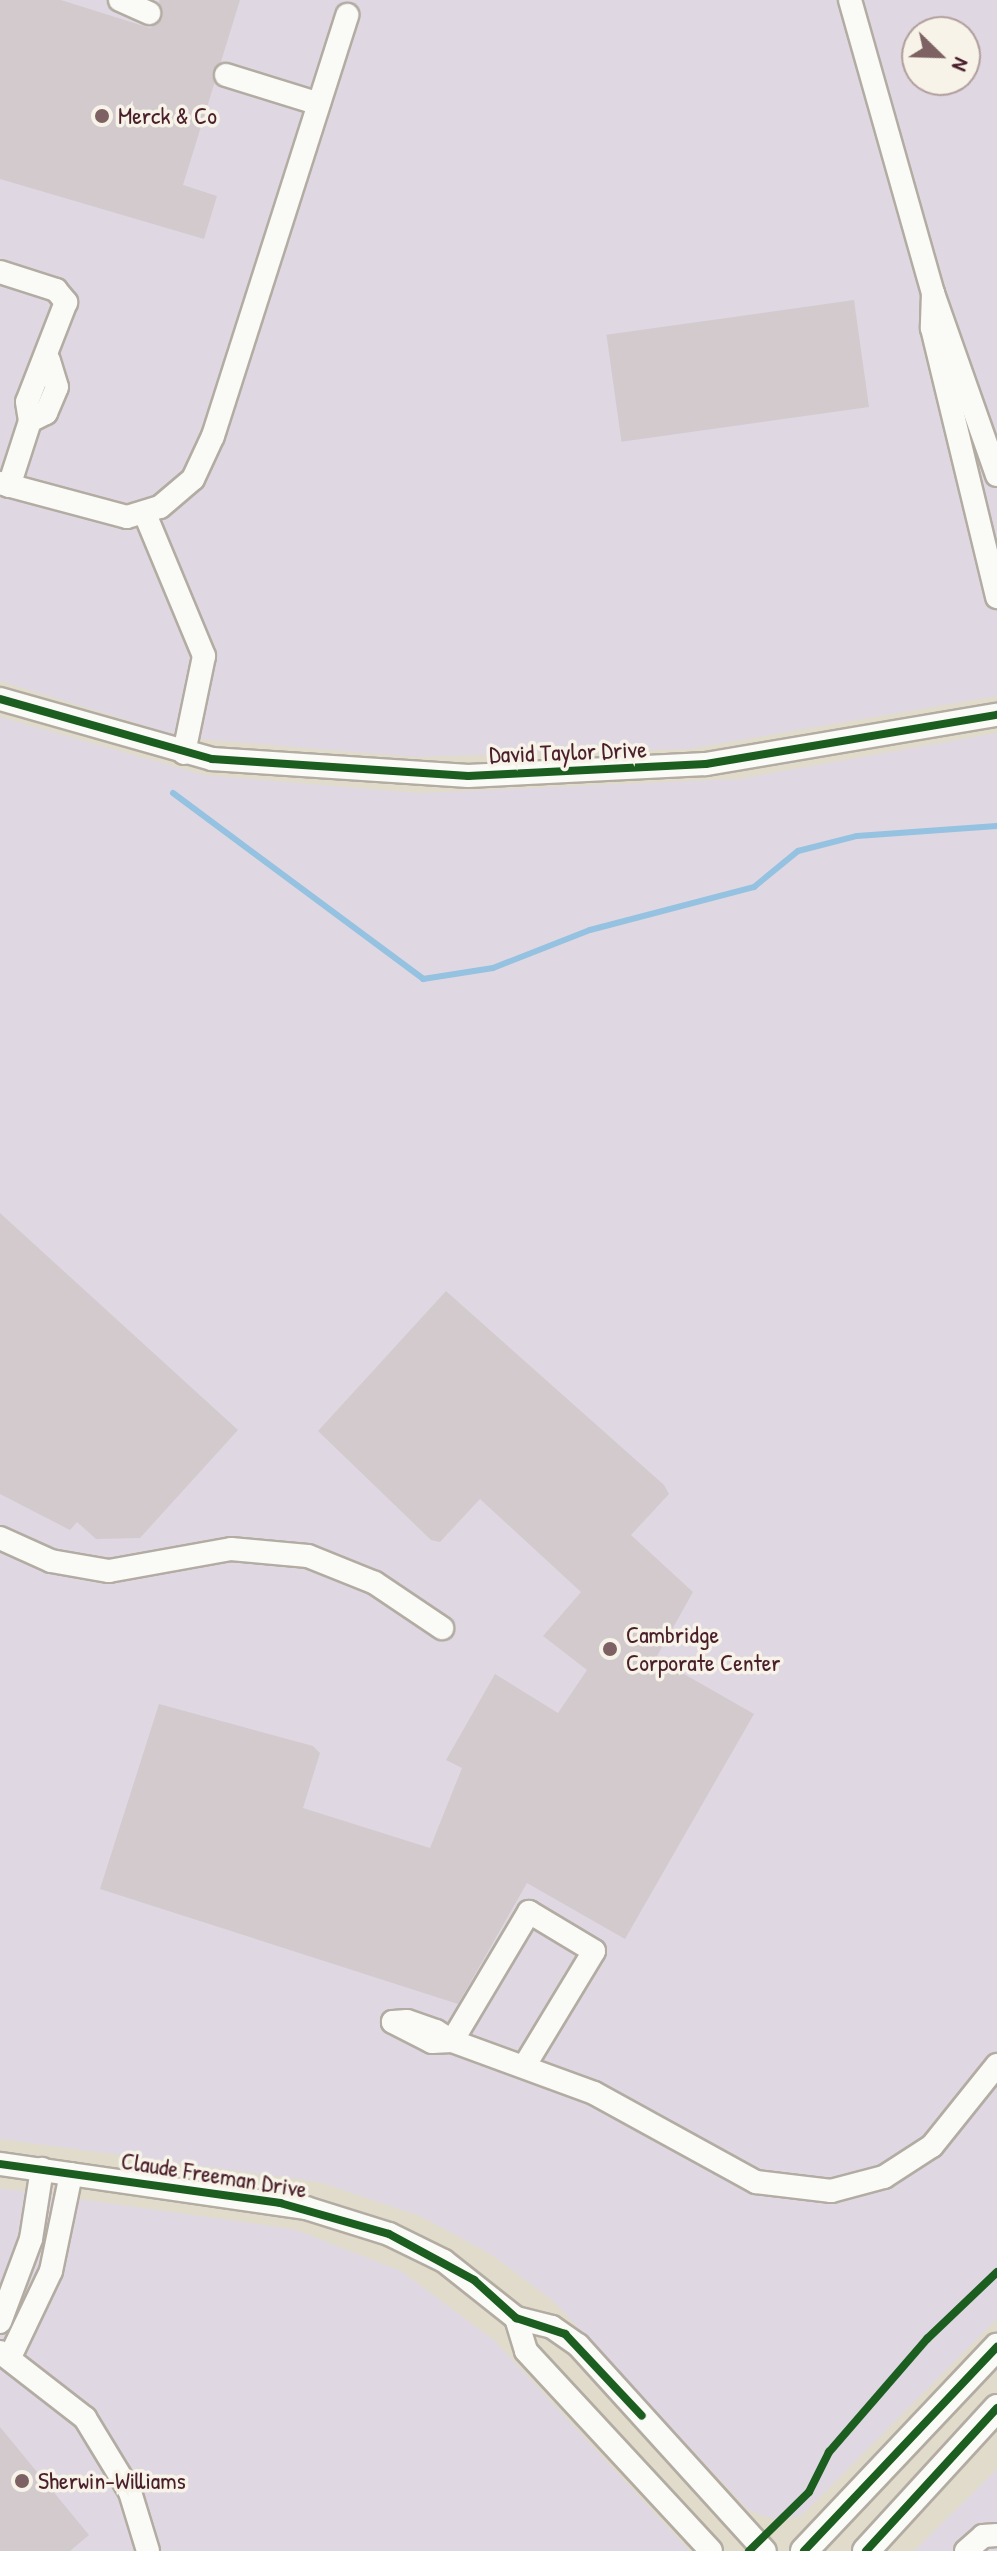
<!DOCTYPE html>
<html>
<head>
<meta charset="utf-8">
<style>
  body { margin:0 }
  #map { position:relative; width:997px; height:2551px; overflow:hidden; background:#e0dbca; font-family:"Patrick Hand",sans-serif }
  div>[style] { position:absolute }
  .built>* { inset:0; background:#dfd8e2 }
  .stream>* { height:6px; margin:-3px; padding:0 3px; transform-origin:3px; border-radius:3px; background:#94c2e0 }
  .building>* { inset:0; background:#d3cacd; transform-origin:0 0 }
  .roads { filter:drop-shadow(2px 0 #b3aca2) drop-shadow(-2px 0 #b3aca2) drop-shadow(0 2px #b3aca2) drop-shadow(0 -2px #b3aca2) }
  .minor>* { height:22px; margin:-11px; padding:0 11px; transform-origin:11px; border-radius:11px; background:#fafaf7 }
  .major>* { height:26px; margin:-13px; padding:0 13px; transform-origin:13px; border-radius:13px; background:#fafaf7 }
  .cycleway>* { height:8px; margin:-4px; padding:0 4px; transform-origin:4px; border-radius:4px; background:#1b5e20 }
  .dots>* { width:22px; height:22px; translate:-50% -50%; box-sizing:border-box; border:4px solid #f7f3e8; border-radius:50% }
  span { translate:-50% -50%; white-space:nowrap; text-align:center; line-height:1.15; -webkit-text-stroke:7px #f7f3e8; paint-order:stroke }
  .poi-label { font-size:24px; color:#4a1f2b }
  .left { translate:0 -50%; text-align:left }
  .street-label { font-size:24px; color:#4a1f2b }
  .north { position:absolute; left:901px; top:16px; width:80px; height:80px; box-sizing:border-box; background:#f7f3e8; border:2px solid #b29e9c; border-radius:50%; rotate:113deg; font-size:22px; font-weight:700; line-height:32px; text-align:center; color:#4a1f2b }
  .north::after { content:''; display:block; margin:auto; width:28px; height:36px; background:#7e6163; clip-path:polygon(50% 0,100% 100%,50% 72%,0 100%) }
</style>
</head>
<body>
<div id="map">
  <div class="built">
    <div style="clip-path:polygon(evenodd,0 0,997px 0,997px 696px,688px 749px,418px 757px,185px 738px,0 681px,0 0,917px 32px,965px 32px,965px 80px,917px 80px,917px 32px)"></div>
    <div style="clip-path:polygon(0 717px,204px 775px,419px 793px,738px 779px,997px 733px,997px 2319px,802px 2515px,778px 2521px,748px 2510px,553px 2301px,492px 2255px,420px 2216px,319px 2182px,0 2139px)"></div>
    <div style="clip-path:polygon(0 2188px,294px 2229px,401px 2271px,494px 2340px,690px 2551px,0 2551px)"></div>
    <div style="clip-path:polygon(997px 2468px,997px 2551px,914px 2551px,996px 2470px)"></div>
  </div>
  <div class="stream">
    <div style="left:173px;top:793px;width:312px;rotate:36.6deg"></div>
    <div style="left:423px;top:979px;width:71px;rotate:-8.9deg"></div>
    <div style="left:493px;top:968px;width:104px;rotate:-21.4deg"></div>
    <div style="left:590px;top:930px;width:170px;rotate:-14.7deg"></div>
    <div style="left:754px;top:887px;width:57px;rotate:-39.3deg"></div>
    <div style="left:798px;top:851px;width:61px;rotate:-14.3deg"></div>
    <div style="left:857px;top:836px;width:140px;rotate:-4.1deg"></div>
  </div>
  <div class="building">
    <div style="clip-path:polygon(0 0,61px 0,150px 28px,162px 18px,159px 0,240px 0,183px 185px,217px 196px,204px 239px,0 179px)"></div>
    <div style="left:854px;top:300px;width:108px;height:250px;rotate:82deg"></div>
    <div style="clip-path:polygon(0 1213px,238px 1430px,140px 1538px,96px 1539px,77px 1522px,70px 1530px,0 1494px)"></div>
    <div style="clip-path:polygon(446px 1291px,664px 1485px,669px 1494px,631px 1535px,693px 1592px,656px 1658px,754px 1714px,625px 1939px,527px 1883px,458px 2004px,100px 1889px,159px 1704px,313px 1746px,320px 1753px,303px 1808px,430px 1848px,462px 1768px,446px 1760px,495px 1674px,558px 1713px,587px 1670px,543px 1636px,581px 1592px,480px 1499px,440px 1542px,431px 1540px,318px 1431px)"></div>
    <div style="clip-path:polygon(0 2427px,89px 2535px,70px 2551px,0 2551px)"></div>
  </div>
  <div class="roads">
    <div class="minor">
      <div style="left:120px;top:0;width:32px;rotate:24deg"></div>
      <div style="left:850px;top:0;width:305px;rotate:74.2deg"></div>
      <div style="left:226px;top:75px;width:97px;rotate:17.3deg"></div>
      <div style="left:0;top:272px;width:59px;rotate:17.8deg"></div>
      <div style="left:56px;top:290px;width:16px;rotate:50deg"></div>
      <div style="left:66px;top:302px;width:107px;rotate:111.3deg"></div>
      <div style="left:27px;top:402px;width:19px;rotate:81deg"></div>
      <div style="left:30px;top:421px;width:18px;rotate:-27deg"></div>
      <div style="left:46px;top:413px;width:28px;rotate:-67deg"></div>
      <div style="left:57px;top:387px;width:28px;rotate:-107deg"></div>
      <div style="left:997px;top:475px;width:193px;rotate:-109.4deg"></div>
      <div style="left:933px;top:293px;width:35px;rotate:92deg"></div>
      <div style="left:932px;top:328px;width:277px;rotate:76.4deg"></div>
      <div style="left:0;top:483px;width:131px;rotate:15deg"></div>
      <div style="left:127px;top:517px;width:34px;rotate:-17deg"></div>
      <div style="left:160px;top:507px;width:43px;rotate:-40.3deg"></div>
      <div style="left:193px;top:479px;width:47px;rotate:-65.1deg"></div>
      <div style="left:213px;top:436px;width:442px;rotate:-72.3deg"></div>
      <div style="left:9px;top:486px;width:68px;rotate:-72.1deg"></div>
      <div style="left:145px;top:514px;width:154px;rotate:67.4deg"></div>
      <div style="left:204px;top:656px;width:99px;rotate:101.7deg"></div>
      <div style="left:0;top:699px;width:220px;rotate:15.8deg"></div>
      <div style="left:212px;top:759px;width:257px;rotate:3.8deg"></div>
      <div style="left:468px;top:776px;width:238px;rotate:-2.9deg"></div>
      <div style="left:706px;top:764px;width:295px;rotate:-9.6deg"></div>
      <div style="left:0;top:1538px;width:56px;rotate:24.3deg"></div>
      <div style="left:51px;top:1561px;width:59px;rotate:9.8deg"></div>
      <div style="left:109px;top:1571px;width:124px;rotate:-10.2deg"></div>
      <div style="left:231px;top:1549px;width:77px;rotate:5.2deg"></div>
      <div style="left:308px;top:1556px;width:72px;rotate:21.9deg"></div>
      <div style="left:375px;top:1583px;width:81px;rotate:33.9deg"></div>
      <div style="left:407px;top:2021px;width:31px;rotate:19deg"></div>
      <div style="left:436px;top:2031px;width:19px;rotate:32deg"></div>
      <div style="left:452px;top:2041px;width:20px;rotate:177deg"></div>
      <div style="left:432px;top:2042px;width:44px;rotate:-152.9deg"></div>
      <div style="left:393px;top:2022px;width:14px;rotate:-4deg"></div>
      <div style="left:525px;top:2065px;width:133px;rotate:-58.8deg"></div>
      <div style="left:594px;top:1951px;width:76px;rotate:-149deg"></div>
      <div style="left:529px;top:1912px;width:150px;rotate:120.8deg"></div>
      <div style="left:452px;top:2041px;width:151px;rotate:20.1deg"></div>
      <div style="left:594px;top:2093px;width:185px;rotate:28.8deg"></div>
      <div style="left:756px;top:2182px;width:76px;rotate:6.8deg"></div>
      <div style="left:831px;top:2191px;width:55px;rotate:-14.8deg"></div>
      <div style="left:884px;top:2177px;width:57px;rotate:-32.9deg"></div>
      <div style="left:932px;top:2146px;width:104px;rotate:-51.3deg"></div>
      <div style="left:0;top:2164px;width:309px;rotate:8.2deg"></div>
      <div style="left:306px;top:2208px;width:87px;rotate:17.4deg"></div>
      <div style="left:389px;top:2234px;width:61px;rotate:26.1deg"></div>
      <div style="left:444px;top:2261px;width:92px;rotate:38.4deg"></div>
      <div style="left:516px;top:2318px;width:34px;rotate:73deg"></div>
      <div style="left:526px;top:2351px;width:272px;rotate:47.2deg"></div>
      <div style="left:516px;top:2318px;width:37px;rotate:14deg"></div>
      <div style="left:552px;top:2327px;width:32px;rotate:35deg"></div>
      <div style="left:578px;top:2345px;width:278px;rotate:47.8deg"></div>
      <div style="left:0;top:2322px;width:89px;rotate:-69.5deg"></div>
      <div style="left:31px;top:2239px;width:71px;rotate:-81.1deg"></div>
      <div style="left:0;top:2352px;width:108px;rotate:37.8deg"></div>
      <div style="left:85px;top:2418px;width:87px;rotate:58.7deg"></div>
      <div style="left:130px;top:2492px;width:62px;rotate:73deg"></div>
      <div style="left:10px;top:2357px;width:95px;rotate:-64.5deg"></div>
      <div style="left:51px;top:2271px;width:99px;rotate:-78.3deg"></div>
      <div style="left:966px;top:2551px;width:23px;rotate:-41deg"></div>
      <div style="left:983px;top:2536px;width:14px;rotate:-4deg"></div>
    </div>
    <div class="major">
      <div style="left:804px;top:2551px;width:281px;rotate:-46.6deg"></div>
      <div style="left:866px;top:2551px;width:194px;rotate:-47.5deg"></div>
    </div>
  </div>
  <div class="cycleway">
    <div style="left:0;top:699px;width:220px;rotate:15.8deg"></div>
    <div style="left:212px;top:759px;width:257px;rotate:3.8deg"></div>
    <div style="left:468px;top:776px;width:238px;rotate:-2.9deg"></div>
    <div style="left:706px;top:764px;width:295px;rotate:-9.6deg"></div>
    <div style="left:0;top:2164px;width:283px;rotate:7.9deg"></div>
    <div style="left:280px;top:2203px;width:113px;rotate:15.9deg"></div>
    <div style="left:389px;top:2234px;width:97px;rotate:28.4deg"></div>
    <div style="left:474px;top:2280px;width:57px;rotate:42.1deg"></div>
    <div style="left:516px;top:2318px;width:52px;rotate:18.1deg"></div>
    <div style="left:565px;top:2334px;width:112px;rotate:46.8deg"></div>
    <div style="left:749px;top:2551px;width:84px;rotate:-44.5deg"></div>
    <div style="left:809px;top:2492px;width:45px;rotate:-63.4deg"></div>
    <div style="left:829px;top:2452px;width:150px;rotate:-49.1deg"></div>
    <div style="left:927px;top:2339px;width:97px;rotate:-43.7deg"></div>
    <div style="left:804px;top:2551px;width:281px;rotate:-46.6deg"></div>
    <div style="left:866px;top:2551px;width:194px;rotate:-47.5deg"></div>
  </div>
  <div class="dots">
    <div style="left:102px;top:116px;background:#7e6163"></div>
    <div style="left:610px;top:1649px;background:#7e6163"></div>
    <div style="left:22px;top:2481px;background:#7e6163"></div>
  </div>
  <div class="poi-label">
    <span class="left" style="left:118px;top:116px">Merck &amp; Co</span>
    <span class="left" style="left:626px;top:1649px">Cambridge<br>Corporate Center</span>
    <span class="left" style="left:38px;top:2481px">Sherwin-Williams</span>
  </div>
  <div class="street-label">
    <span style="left:568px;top:752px;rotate:-2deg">David Taylor Drive</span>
    <span style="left:214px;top:2175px;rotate:9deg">Claude Freeman Drive</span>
  </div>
  <div class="north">N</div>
</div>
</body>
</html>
